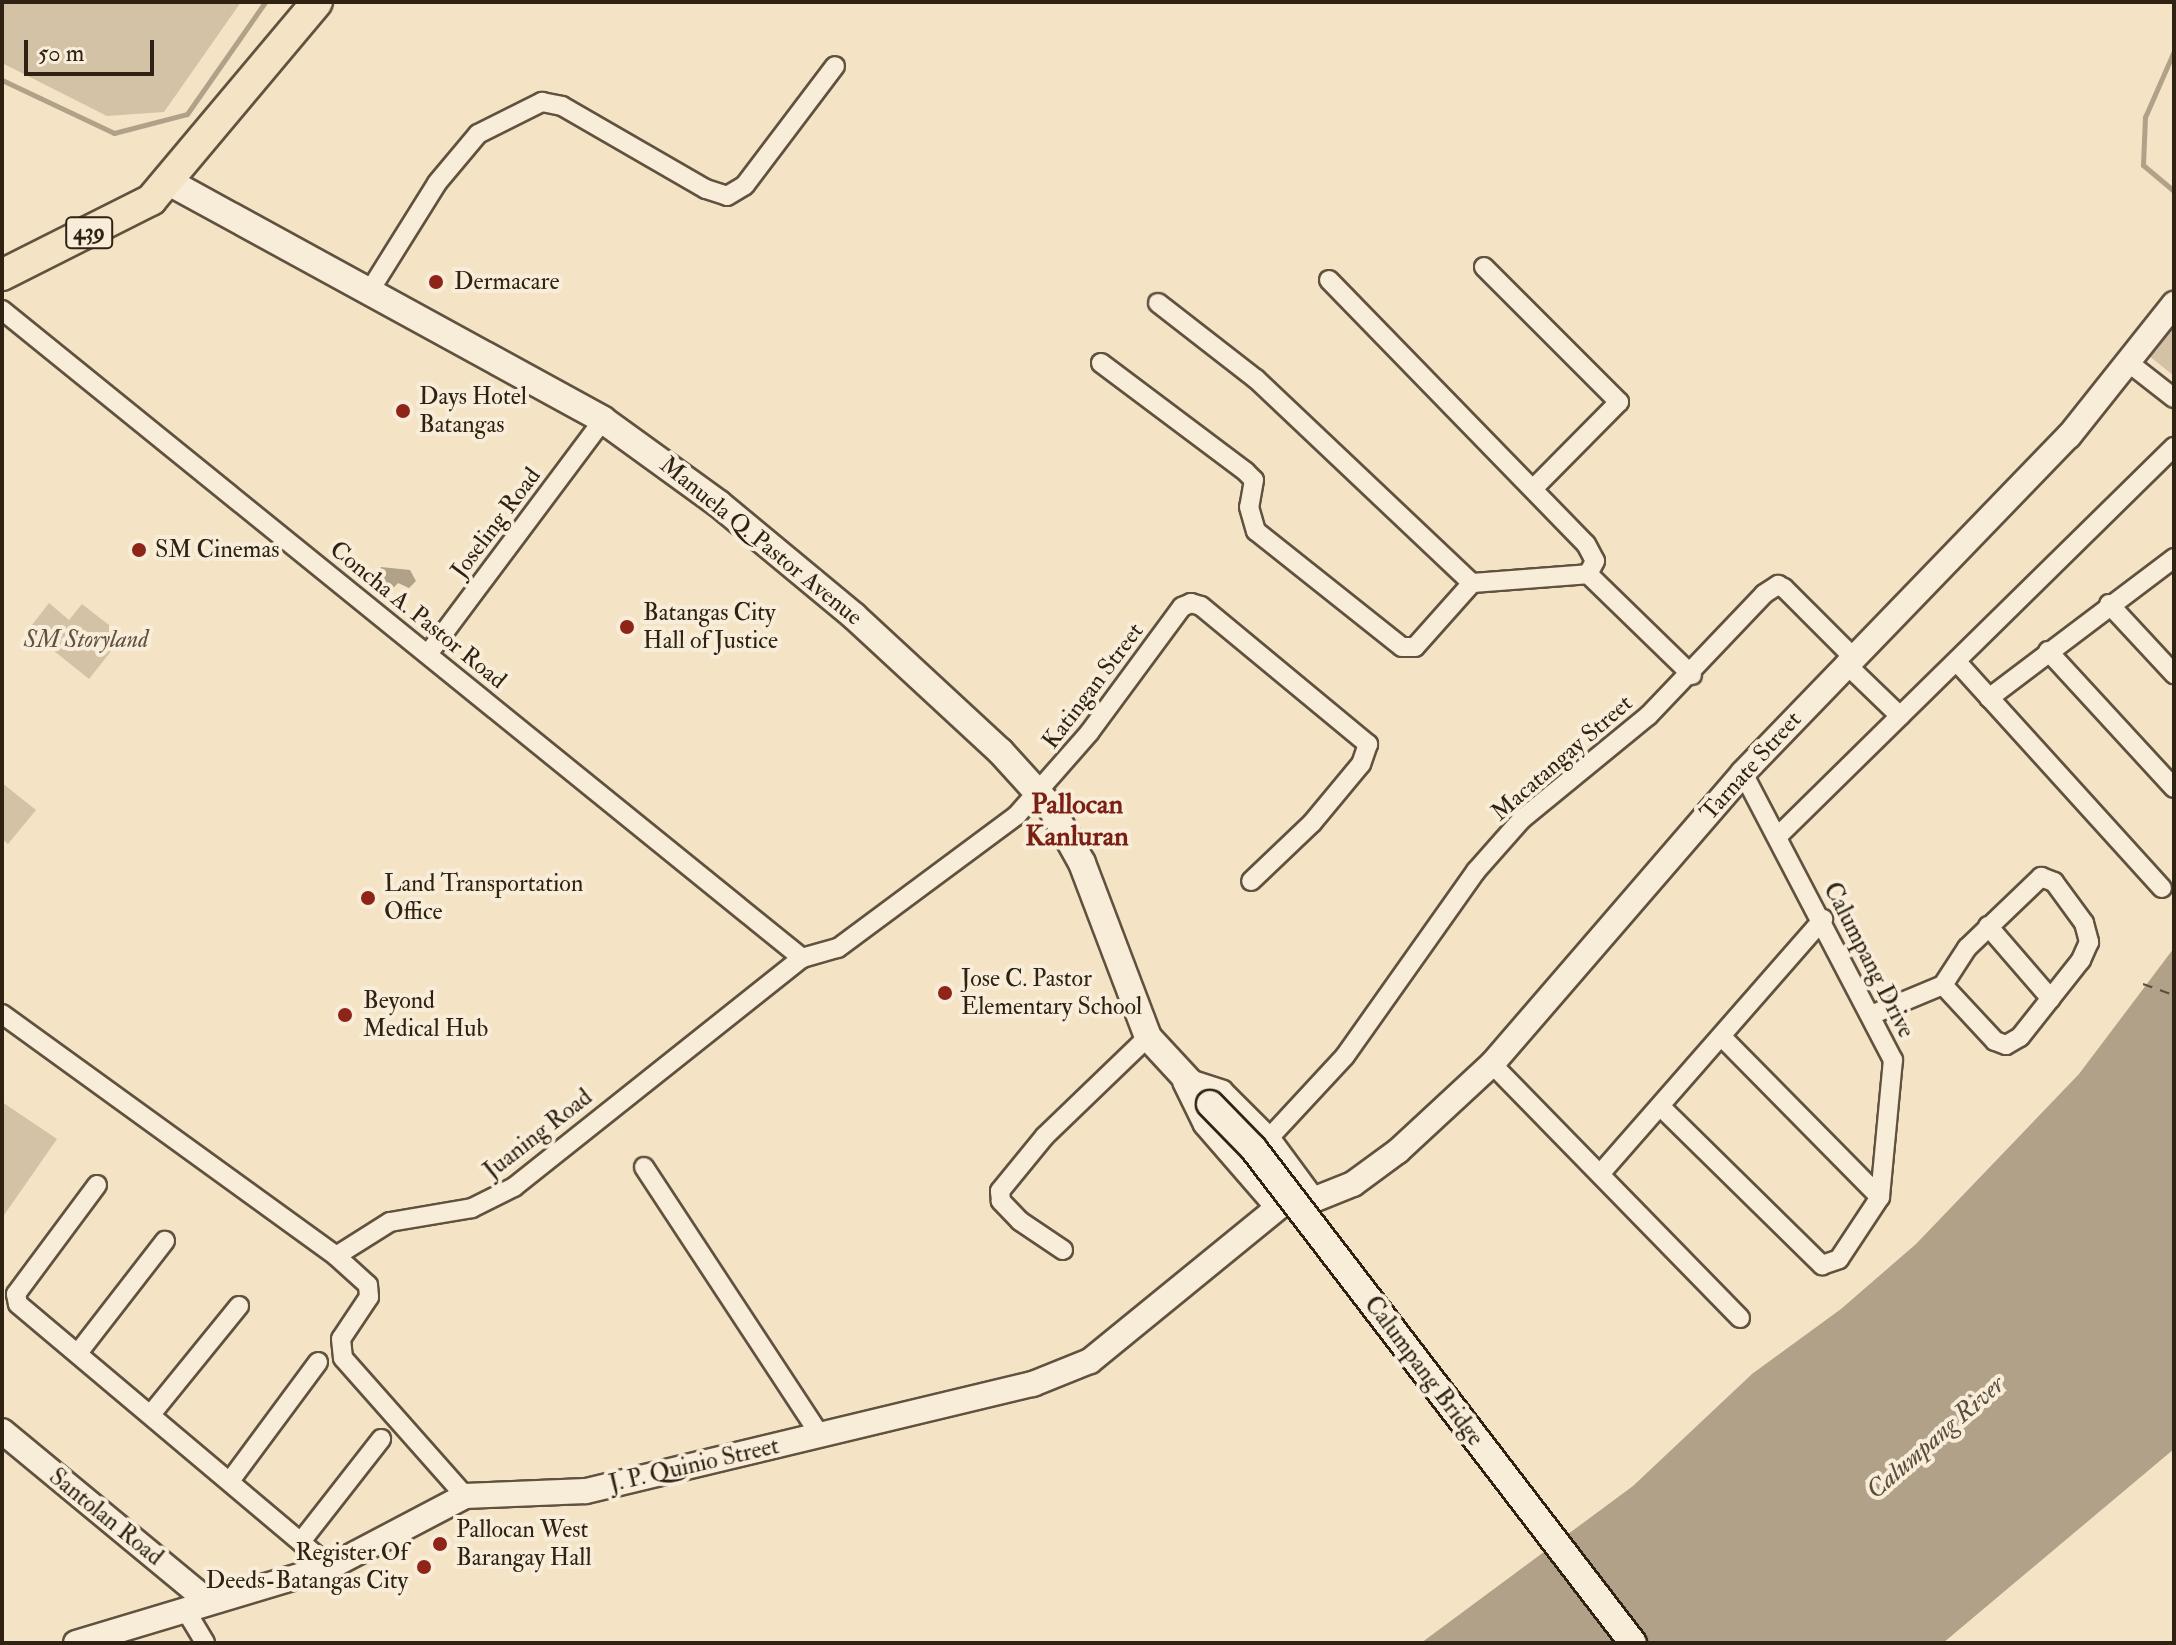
<!DOCTYPE html>
<html>
<head>
<meta charset="utf-8">
<style>
  body { margin:0 }
  #map { position:relative; width:2176px; height:1645px; overflow:hidden; background:#f4e3c4; font-family:"IM FELL Double Pica",serif }
  div>[style] { position:absolute }
  .green>* { inset:0; background:#d3c2a6 }
  .water>* { inset:0; background:#b1a188 }
  .stream>* { height:5px; margin:-2.5px; padding:0 2.5px; transform-origin:2.5px; border-radius:2.5px; background:#b1a188 }
  .ferry>* { height:2px; margin-top:-1px; transform-origin:0; background:repeating-linear-gradient(90deg,#5c4e3c 0 10px,transparent 0 18px) }
  .roads { filter:drop-shadow(2px 0 #60523f) drop-shadow(-2px 0 #60523f) drop-shadow(0 2px #60523f) drop-shadow(0 -2px #60523f) }
  .minor>* { height:18px; margin:-9px; padding:0 9px; transform-origin:9px; border-radius:9px; background:#f8edd9 }
  .tertiary>* { height:24px; margin:-12px; padding:0 12px; transform-origin:12px; border-radius:12px; background:#f8edd9 }
  .secondary>* { height:26px; margin:-13px; padding:0 13px; transform-origin:13px; border-radius:13px; background:#f8edd9 }
  .primary>* { height:30px; margin:-15px; padding:0 15px; transform-origin:15px; border-radius:15px; background:#f4e3c4 }
  .bridges { filter:drop-shadow(2px 0 #2f2213) drop-shadow(-2px 0 #2f2213) drop-shadow(0 2px #2f2213) drop-shadow(0 -2px #2f2213) }
  .secondary-bridge>* { height:26px; margin:-13px; padding:0 13px; transform-origin:13px; border-radius:13px; background:#f8edd9 }
  .dots>* { width:22px; height:22px; translate:-50% -50%; box-sizing:border-box; border:4px solid #f8edd9; border-radius:50% }
  span { translate:-50% -50%; white-space:nowrap; text-align:center; line-height:1.15; -webkit-text-stroke:8px #f8edd9; paint-order:stroke }
  .shield-label span { padding:2px 6px; background:#f8edd9; border:2px solid; border-radius:6px; -webkit-text-stroke-width:0 }
  .shield-label { font-size:22px; color:#2f2213; font-weight:700 }
  .poi-label { font-size:24px; color:#2f2213 }
  .left { translate:0 -50%; text-align:left }
  .right { translate:-100% -50%; text-align:right }
  .street-label { font-size:24px; color:#2f2213 }
  .park-label { font-size:24px; color:#60523f; font-style:italic }
  .water-label { font-size:26px; color:#5c4e3c; font-style:italic }
  .quarter-label { font-size:28px; color:#7a1f14; font-weight:700 }
  .frame { position:absolute; inset:0; border:4px solid #2f2213; pointer-events:none }
  .scale { position:absolute; left:24px; top:40px; width:130px; height:36px; box-sizing:border-box; border:4px solid #2f2213; border-top:0; padding-left:10px; font-size:24px; line-height:28px; white-space:nowrap; color:#2f2213; -webkit-text-stroke:6px #f8edd9; paint-order:stroke }
</style>
</head>
<body>
<div id="map">
  <div class="green">
    <div style="clip-path:polygon(2px 2px,241px 2px,164px 112px,107px 116px,2px 63px)"></div>
    <div style="clip-path:polygon(2171px 325px,2174px 327px,2174px 376px,2148px 355px)"></div>
    <div style="clip-path:polygon(49px 603px,69px 620px,82px 604px,123px 636px,89px 679px,28px 630px)"></div>
    <div style="clip-path:polygon(2px 783px,36px 810px,8px 844px,2px 839px)"></div>
    <div style="clip-path:polygon(2px 1102px,57px 1139px,2px 1218px)"></div>
  </div>
  <div class="water">
    <div style="clip-path:polygon(381px 567px,410px 570px,416px 581px,409px 588px,398px 583px,386px 596px,378px 595px,369px 586px)"></div>
    <div style="clip-path:polygon(2174px 948px,2174px 1449px,1943px 1643px,1421px 1643px,1633px 1486px,1752px 1374px,1841px 1309px,1916px 1244px,2079px 1074px)"></div>
  </div>
  <div class="stream">
    <div style="left:2174px;top:51px;width:72px;rotate:113.7deg"></div>
    <div style="left:2145px;top:117px;width:48px;rotate:92.4deg"></div>
    <div style="left:2143px;top:165px;width:40px;rotate:40deg"></div>
    <div style="left:2px;top:80px;width:124px;rotate:25.3deg"></div>
    <div style="left:114px;top:133px;width:75px;rotate:-14.6deg"></div>
    <div style="left:187px;top:114px;width:136px;rotate:-55.1deg"></div>
  </div>
  <div class="ferry">
    <div style="left:2143px;top:984px;width:33px;rotate:20deg"></div>
  </div>
  <div class="roads">
    <div class="minor">
      <div style="left:1484px;top:267px;width:191px;rotate:45deg"></div>
      <div style="left:1619px;top:402px;width:121px;rotate:134.7deg"></div>
      <div style="left:1329px;top:280px;width:368px;rotate:45.8deg"></div>
      <div style="left:1586px;top:544px;width:19px;rotate:62deg"></div>
      <div style="left:1595px;top:561px;width:15px;rotate:118deg"></div>
      <div style="left:1588px;top:574px;width:145px;rotate:44.2deg"></div>
      <div style="left:369px;top:292px;width:128px;rotate:-58deg"></div>
      <div style="left:437px;top:183px;width:64px;rotate:-50.1deg"></div>
      <div style="left:478px;top:134px;width:72px;rotate:-26.6deg"></div>
      <div style="left:542px;top:102px;width:20px;rotate:11deg"></div>
      <div style="left:562px;top:106px;width:166px;rotate:30deg"></div>
      <div style="left:706px;top:189px;width:22px;rotate:18deg"></div>
      <div style="left:727px;top:196px;width:21px;rotate:-31deg"></div>
      <div style="left:745px;top:185px;width:149px;rotate:-52.9deg"></div>
      <div style="left:1158px;top:303px;width:124px;rotate:37.8deg"></div>
      <div style="left:1256px;top:379px;width:297px;rotate:43.4deg"></div>
      <div style="left:2px;top:310px;width:1030px;rotate:39.01deg"></div>
      <div style="left:1101px;top:363px;width:181px;rotate:36.9deg"></div>
      <div style="left:1246px;top:472px;width:11px;rotate:45deg"></div>
      <div style="left:1254px;top:480px;width:27px;rotate:100deg"></div>
      <div style="left:1249px;top:507px;width:25px;rotate:74deg"></div>
      <div style="left:1256px;top:531px;width:186px;rotate:38.5deg"></div>
      <div style="left:1402px;top:647px;width:13px"></div>
      <div style="left:1415px;top:647px;width:86px;rotate:-48.3deg"></div>
      <div style="left:1472px;top:583px;width:116px;rotate:-4.4deg"></div>
      <div style="left:2129px;top:363px;width:57px;rotate:37.9deg"></div>
      <div style="left:2109px;top:604px;width:96px;rotate:47.1deg"></div>
      <div style="left:2048px;top:651px;width:186px;rotate:47.4deg"></div>
      <div style="left:428px;top:654px;width:292px;rotate:-53.2deg"></div>
      <div style="left:1957px;top:662px;width:305px;rotate:47.8deg"></div>
      <div style="left:1845px;top:663px;width:76px;rotate:43.9deg"></div>
      <div style="left:1900px;top:716px;width:384px;rotate:-44.5deg"></div>
      <div style="left:1989px;top:698px;width:232px;rotate:-37.1deg"></div>
      <div style="left:1779px;top:835px;width:170px;rotate:-44.5deg"></div>
      <div style="left:1988px;top:926px;width:96px;rotate:49.2deg"></div>
      <div style="left:2px;top:1014px;width:412px;rotate:35.9deg"></div>
      <div style="left:336px;top:1256px;width:43px;rotate:42.2deg"></div>
      <div style="left:368px;top:1285px;width:12px;rotate:85deg"></div>
      <div style="left:369px;top:1297px;width:50px;rotate:123.7deg"></div>
      <div style="left:341px;top:1339px;width:19px;rotate:84deg"></div>
      <div style="left:343px;top:1358px;width:184px;rotate:48.5deg"></div>
      <div style="left:1871px;top:1015px;width:78px;rotate:-22.6deg"></div>
      <div style="left:1943px;top:985px;width:44px;rotate:-57deg"></div>
      <div style="left:1967px;top:948px;width:103px;rotate:-43.8deg"></div>
      <div style="left:2041px;top:877px;width:14px;rotate:21deg"></div>
      <div style="left:2054px;top:882px;width:51px;rotate:53.8deg"></div>
      <div style="left:2084px;top:923px;width:20px;rotate:75deg"></div>
      <div style="left:2089px;top:942px;width:20px;rotate:114deg"></div>
      <div style="left:2081px;top:960px;width:98px;rotate:128.4deg"></div>
      <div style="left:2020px;top:1037px;width:16px;rotate:150deg"></div>
      <div style="left:2006px;top:1045px;width:12px;rotate:-160deg"></div>
      <div style="left:1995px;top:1041px;width:76px;rotate:-132.9deg"></div>
      <div style="left:1722px;top:1037px;width:225px;rotate:45.4deg"></div>
      <div style="left:1492px;top:1064px;width:355px;rotate:45.7deg"></div>
      <div style="left:1190px;top:1079px;width:35px;rotate:18deg"></div>
      <div style="left:1223px;top:1090px;width:66px;rotate:45deg"></div>
      <div style="left:1270px;top:1137px;width:79px;rotate:53.7deg"></div>
      <div style="left:1182px;top:1082px;width:48px;rotate:64deg"></div>
      <div style="left:1203px;top:1125px;width:110px;rotate:49.1deg"></div>
      <div style="left:1661px;top:1107px;width:226px;rotate:44.5deg"></div>
      <div style="left:1822px;top:1265px;width:18px;rotate:-19deg"></div>
      <div style="left:1839px;top:1259px;width:74px;rotate:-56.5deg"></div>
      <div style="left:1880px;top:1197px;width:138px;rotate:-84.6deg"></div>
      <div style="left:1893px;top:1060px;width:324px;rotate:-117.6deg"></div>
      <div style="left:1270px;top:1137px;width:110px;rotate:-47.2deg"></div>
      <div style="left:1345px;top:1056px;width:227px;rotate:-54.7deg"></div>
      <div style="left:1476px;top:871px;width:69px;rotate:-48.5deg"></div>
      <div style="left:1522px;top:819px;width:163px;rotate:-39.3deg"></div>
      <div style="left:1648px;top:716px;width:168px;rotate:-46.4deg"></div>
      <div style="left:1764px;top:594px;width:17px;rotate:-33deg"></div>
      <div style="left:1778px;top:585px;width:7px;rotate:27deg"></div>
      <div style="left:1784px;top:588px;width:96px;rotate:45deg"></div>
      <div style="left:644px;top:1167px;width:321px;rotate:56.7deg"></div>
      <div style="left:1600px;top:1174px;width:339px;rotate:-48.8deg"></div>
      <div style="left:97px;top:1185px;width:136px;rotate:126.6deg"></div>
      <div style="left:16px;top:1294px;width:10px;rotate:79deg"></div>
      <div style="left:18px;top:1304px;width:408px;rotate:40.1deg"></div>
      <div style="left:1063px;top:1250px;width:52px;rotate:-146deg"></div>
      <div style="left:1020px;top:1221px;width:28px;rotate:-134deg"></div>
      <div style="left:1001px;top:1201px;width:10px;rotate:-96deg"></div>
      <div style="left:1000px;top:1191px;width:71px;rotate:-50.7deg"></div>
      <div style="left:1045px;top:1136px;width:143px;rotate:-43.9deg"></div>
      <div style="left:336px;top:1256px;width:64px;rotate:-32.2deg"></div>
      <div style="left:390px;top:1222px;width:83px;rotate:-9.7deg"></div>
      <div style="left:472px;top:1208px;width:47px;rotate:-26.6deg"></div>
      <div style="left:514px;top:1187px;width:368px;rotate:-38.5deg"></div>
      <div style="left:802px;top:958px;width:37px;rotate:-16deg"></div>
      <div style="left:838px;top:948px;width:223px;rotate:-36.6deg"></div>
      <div style="left:1017px;top:815px;width:109px;rotate:-48.7deg"></div>
      <div style="left:1089px;top:733px;width:157px;rotate:-53.6deg"></div>
      <div style="left:1182px;top:607px;width:10px;rotate:-24deg"></div>
      <div style="left:1191px;top:603px;width:10px;rotate:17deg"></div>
      <div style="left:1201px;top:606px;width:217px;rotate:39.6deg"></div>
      <div style="left:1368px;top:744px;width:21px;rotate:109deg"></div>
      <div style="left:1361px;top:764px;width:77px;rotate:129.7deg"></div>
      <div style="left:1312px;top:823px;width:84px;rotate:136.4deg"></div>
      <div style="left:78px;top:1353px;width:142px;rotate:-52.2deg"></div>
      <div style="left:152px;top:1413px;width:138px;rotate:-50.9deg"></div>
      <div style="left:230px;top:1481px;width:148px;rotate:-53.5deg"></div>
      <div style="left:303px;top:1539px;width:127px;rotate:-52deg"></div>
      <div style="left:186px;top:1611px;width:37px;rotate:59deg"></div>
    </div>
    <div class="tertiary">
      <div style="left:1308px;top:1202px;width:48px;rotate:-21.8deg"></div>
      <div style="left:1353px;top:1184px;width:56px;rotate:-36.3deg"></div>
      <div style="left:1398px;top:1151px;width:128px;rotate:-42.8deg"></div>
      <div style="left:1492px;top:1064px;width:384px;rotate:-49.2deg"></div>
      <div style="left:1743px;top:773px;width:469px;rotate:-46deg"></div>
      <div style="left:2069px;top:436px;width:169px;rotate:-51.5deg"></div>
      <div style="left:2px;top:1431px;width:268px;rotate:39.6deg"></div>
      <div style="left:76px;top:1643px;width:265px;rotate:-16.7deg"></div>
      <div style="left:330px;top:1567px;width:153px;rotate:-27.7deg"></div>
      <div style="left:465px;top:1496px;width:121px;rotate:-2.4deg"></div>
      <div style="left:586px;top:1491px;width:460px;rotate:-13.5deg"></div>
      <div style="left:1033px;top:1384px;width:61px;rotate:-22deg"></div>
      <div style="left:1090px;top:1361px;width:245px;rotate:-39.2deg"></div>
    </div>
    <div class="secondary">
      <div style="left:169px;top:182px;width:495px;rotate:28.7deg"></div>
      <div style="left:603px;top:420px;width:143px;rotate:35.9deg"></div>
      <div style="left:719px;top:504px;width:175px;rotate:39.7deg"></div>
      <div style="left:854px;top:616px;width:199px;rotate:42.8deg"></div>
      <div style="left:1000px;top:751px;width:74px;rotate:47.7deg"></div>
      <div style="left:1050px;top:806px;width:65px;rotate:60.7deg"></div>
      <div style="left:1082px;top:863px;width:186px;rotate:69.2deg"></div>
      <div style="left:1148px;top:1037px;width:91px;rotate:47.2deg"></div>
    </div>
    <div class="primary">
      <div style="left:2px;top:275px;width:167px;rotate:-26.7deg"></div>
      <div style="left:151px;top:200px;width:258px;rotate:-50deg"></div>
    </div>
  </div>
  <div class="bridges">
    <div class="secondary-bridge">
      <div style="left:1210px;top:1104px;width:62px;rotate:45.7deg"></div>
      <div style="left:1253px;top:1148px;width:624px;rotate:52.49deg"></div>
    </div>
  </div>
  <div class="dots">
    <div style="left:436px;top:282px;background:#8f2418"></div>
    <div style="left:403px;top:411px;background:#8f2418"></div>
    <div style="left:139px;top:550px;background:#8f2418"></div>
    <div style="left:627px;top:627px;background:#8f2418"></div>
    <div style="left:368px;top:898px;background:#8f2418"></div>
    <div style="left:945px;top:993px;background:#8f2418"></div>
    <div style="left:345px;top:1015px;background:#8f2418"></div>
    <div style="left:440px;top:1544px;background:#8f2418"></div>
    <div style="left:424px;top:1567px;background:#8f2418"></div>
  </div>
  <div class="shield-label">
    <span style="left:89px;top:233px">439</span>
  </div>
  <div class="poi-label">
    <span class="left" style="left:454px;top:282px">Dermacare</span>
    <span class="left" style="left:419px;top:411px">Days Hotel<br>Batangas</span>
    <span class="left" style="left:155px;top:550px">SM Cinemas</span>
    <span class="left" style="left:643px;top:627px">Batangas City<br>Hall of Justice</span>
    <span class="left" style="left:384px;top:898px">Land Transportation<br>Office</span>
    <span class="left" style="left:961px;top:993px">Jose C. Pastor<br>Elementary School</span>
    <span class="left" style="left:363px;top:1015px">Beyond<br>Medical Hub</span>
    <span class="left" style="left:456px;top:1544px">Pallocan West<br>Barangay Hall</span>
    <span class="right" style="left:408px;top:1567px">Register Of<br>Deeds-Batangas City</span>
  </div>
  <div class="street-label">
    <span style="left:496px;top:523px;rotate:-53deg">Joseling Road</span>
    <span style="left:761px;top:541px;rotate:39deg">Manuela Q. Pastor Avenue</span>
    <span style="left:418px;top:615px;rotate:39deg">Concha A. Pastor Road</span>
    <span style="left:1093px;top:686px;rotate:-53deg">Katingan Street</span>
    <span style="left:1562px;top:758px;rotate:-41deg">Macatangay Street</span>
    <span style="left:1751px;top:766px;rotate:-48deg">Tarnate Street</span>
    <span style="left:1869px;top:960px;rotate:63deg">Calumpang Drive</span>
    <span style="left:538px;top:1134px;rotate:-38deg">Juaning Road</span>
    <span style="left:1424px;top:1371px;rotate:53deg">Calumpang Bridge</span>
    <span style="left:694px;top:1465px;rotate:-13deg">J. P. Quinio Street</span>
    <span style="left:106px;top:1517px;rotate:39deg">Santolan Road</span>
  </div>
  <div class="park-label">
    <span style="left:86px;top:640px">SM Storyland</span>
  </div>
  <div class="water-label">
    <span style="left:1936px;top:1438px;rotate:-41deg">Calumpang River</span>
  </div>
  <div class="quarter-label">
    <span style="left:1077px;top:821px">Pallocan<br>Kanluran</span>
  </div>
  <div class="frame"></div>
  <div class="scale">50 m</div>
</div>
</body>
</html>
